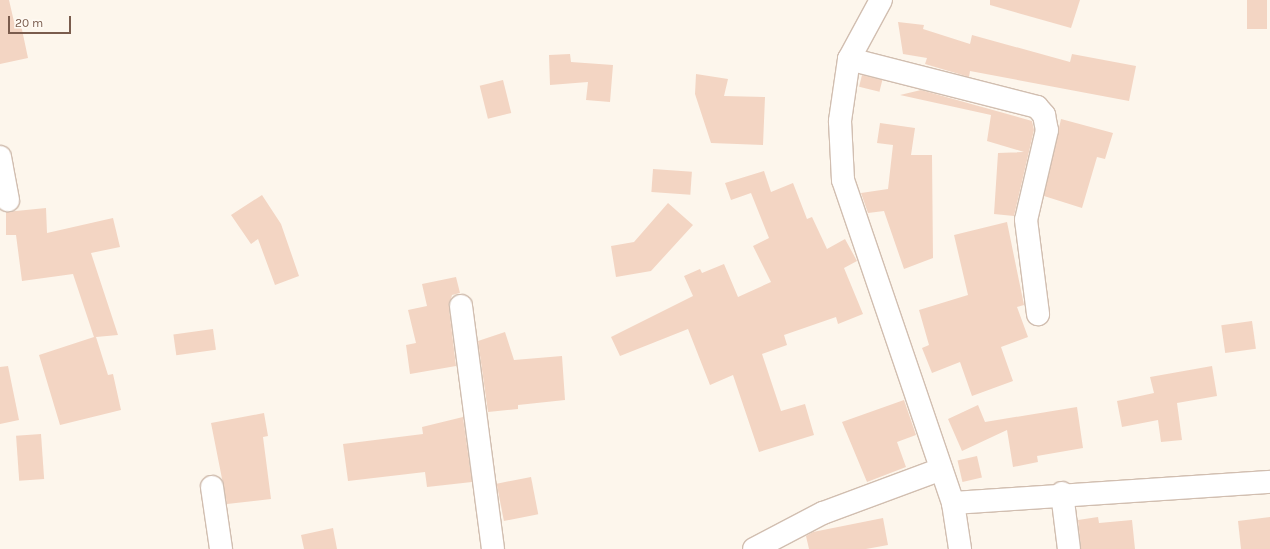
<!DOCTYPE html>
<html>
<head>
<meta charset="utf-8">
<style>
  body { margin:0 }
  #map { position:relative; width:1270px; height:549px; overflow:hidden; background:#fdf6ec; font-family:Karla,sans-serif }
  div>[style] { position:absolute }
  .building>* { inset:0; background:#f3d5c3; transform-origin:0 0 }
  .roads { filter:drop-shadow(1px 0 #d1beb0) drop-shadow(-1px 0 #d1beb0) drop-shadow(0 1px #d1beb0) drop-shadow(0 -1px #d1beb0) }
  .minor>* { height:22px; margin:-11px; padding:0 11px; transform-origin:11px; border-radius:11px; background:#fff }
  span { translate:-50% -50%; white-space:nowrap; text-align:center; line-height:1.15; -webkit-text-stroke:3.5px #fffaf3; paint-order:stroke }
  .scale { position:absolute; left:8px; top:16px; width:63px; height:18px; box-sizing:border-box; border:2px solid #7a5c4d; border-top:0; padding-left:5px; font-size:12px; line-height:14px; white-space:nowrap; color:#7a5c4d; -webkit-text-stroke:3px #fffaf3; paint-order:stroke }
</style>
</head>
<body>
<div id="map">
  <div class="building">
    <div style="clip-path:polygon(0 0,9px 0,15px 26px,21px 25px,28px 58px,0 64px)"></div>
    <div style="clip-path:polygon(990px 0,1080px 0,1071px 28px,990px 5px)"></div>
    <div style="left:1247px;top:0;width:20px;height:29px"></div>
    <div style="clip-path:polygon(898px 22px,924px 25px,923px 29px,970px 44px,972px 35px,1070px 62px,1072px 54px,1136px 66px,1129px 101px,970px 71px,969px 77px,925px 64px,927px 58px,903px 54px)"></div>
    <div style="clip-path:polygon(570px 54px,571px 62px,613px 65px,610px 102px,586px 100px,588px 82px,550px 85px,549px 55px)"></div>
    <div style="clip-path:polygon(696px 74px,728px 79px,724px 96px,765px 97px,763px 145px,711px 143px,695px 94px)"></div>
    <div style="left:862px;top:75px;width:21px;height:12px;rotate:14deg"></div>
    <div style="left:503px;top:80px;width:34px;height:24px;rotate:76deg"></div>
    <div style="clip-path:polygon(921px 90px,1032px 121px,1034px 130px,1014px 216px,994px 214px,998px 153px,1024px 152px,987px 141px,991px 115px,900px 95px)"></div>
    <div style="clip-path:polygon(1061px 119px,1113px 133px,1105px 159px,1097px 157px,1082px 208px,1044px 196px)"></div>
    <div style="clip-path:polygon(880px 123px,915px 128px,911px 155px,932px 155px,933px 258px,904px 269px,884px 211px,868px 213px,861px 193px,888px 189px,893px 145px,877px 143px)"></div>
    <div style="left:653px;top:169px;width:39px;height:23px;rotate:4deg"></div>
    <div style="clip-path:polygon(764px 171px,771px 192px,793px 183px,807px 219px,812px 217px,827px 249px,845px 239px,857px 261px,844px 268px,863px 314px,838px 324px,836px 317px,784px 335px,787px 345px,762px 354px,781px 411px,805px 404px,814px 435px,759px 452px,733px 375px,710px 385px,688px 329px,620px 356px,611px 337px,693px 296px,684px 276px,700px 269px,702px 273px,724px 264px,738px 297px,771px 282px,753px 246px,769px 238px,751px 193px,731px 200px,725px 183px)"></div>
    <div style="clip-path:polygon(262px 195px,281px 224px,299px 276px,275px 285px,258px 239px,251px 244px,231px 215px)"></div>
    <div style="clip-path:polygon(668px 203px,693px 225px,651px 271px,616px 277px,611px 246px,634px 242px)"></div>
    <div style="clip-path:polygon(46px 208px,47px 233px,113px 218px,120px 247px,91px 253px,118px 335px,96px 337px,108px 375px,113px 374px,121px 410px,60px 425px,39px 355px,94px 337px,73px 274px,22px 281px,16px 235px,6px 235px,6px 212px)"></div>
    <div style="clip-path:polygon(1007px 222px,1024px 305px,1017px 307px,1028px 337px,1001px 347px,1013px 381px,972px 396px,960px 362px,932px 373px,922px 348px,929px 345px,919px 310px,968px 295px,954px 235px)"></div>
    <div style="clip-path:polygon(456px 277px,460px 293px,452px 295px,449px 308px,456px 366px,410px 374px,406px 345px,416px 343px,408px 310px,427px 306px,422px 284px)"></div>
    <div style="left:1252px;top:321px;width:28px;height:31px;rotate:82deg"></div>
    <div style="left:213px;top:329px;width:21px;height:40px;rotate:82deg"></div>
    <div style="clip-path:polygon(505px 332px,514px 360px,562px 356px,565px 400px,518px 405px,518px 409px,488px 412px,478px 341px)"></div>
    <div style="clip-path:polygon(8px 366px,19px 420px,0 424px,0 367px)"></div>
    <div style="clip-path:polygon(1212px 366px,1217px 396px,1177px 403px,1182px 440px,1161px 442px,1158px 420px,1122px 427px,1117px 401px,1154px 393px,1150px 377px)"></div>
    <div style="clip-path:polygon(904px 400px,916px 435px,897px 442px,906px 467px,867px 482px,842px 422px)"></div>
    <div style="clip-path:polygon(978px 405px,985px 422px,1077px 407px,1083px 448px,1037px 456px,1038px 462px,1013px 467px,1007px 430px,962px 451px,948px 419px)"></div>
    <div style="clip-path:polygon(264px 413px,268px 436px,263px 437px,271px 499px,227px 504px,211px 423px)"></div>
    <div style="clip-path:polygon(463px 417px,472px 482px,427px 487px,425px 472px,348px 481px,343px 444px,423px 434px,422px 427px)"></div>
    <div style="left:41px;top:434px;width:45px;height:25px;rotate:86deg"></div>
    <div style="left:977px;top:456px;width:22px;height:20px;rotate:77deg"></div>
    <div style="left:531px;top:477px;width:38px;height:35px;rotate:79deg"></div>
    <div style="clip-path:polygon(1098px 517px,1099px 523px,1132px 520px,1135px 549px,1081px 549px,1078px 520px)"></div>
    <div style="clip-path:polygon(1270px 517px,1270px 549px,1241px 549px,1238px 521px)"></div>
    <div style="clip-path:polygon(883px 518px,888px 545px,866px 549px,809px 549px,806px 536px,813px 532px)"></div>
    <div style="clip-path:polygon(333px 528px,337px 549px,304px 549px,301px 535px)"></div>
  </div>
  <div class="roads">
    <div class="minor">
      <div style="left:881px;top:0;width:67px;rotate:118.5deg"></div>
      <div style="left:849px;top:59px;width:63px;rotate:98.3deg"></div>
      <div style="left:840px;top:121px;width:59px;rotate:87.1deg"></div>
      <div style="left:843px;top:180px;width:341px;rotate:71.2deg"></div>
      <div style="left:953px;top:503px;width:47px;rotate:81.3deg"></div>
      <div style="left:849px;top:59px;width:194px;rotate:14.3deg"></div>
      <div style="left:1037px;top:107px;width:11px;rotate:49deg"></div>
      <div style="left:1044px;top:115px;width:15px;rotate:79deg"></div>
      <div style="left:1047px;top:130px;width:92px;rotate:103.1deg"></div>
      <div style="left:1026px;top:220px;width:95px;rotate:82.7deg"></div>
      <div style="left:0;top:157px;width:44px;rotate:79.5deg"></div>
      <div style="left:461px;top:306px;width:245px;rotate:82.5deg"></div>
      <div style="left:212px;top:487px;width:63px;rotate:81.7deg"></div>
      <div style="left:1062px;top:493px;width:56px;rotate:82.9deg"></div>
      <div style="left:953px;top:503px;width:318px;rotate:-3.8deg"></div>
      <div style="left:754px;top:549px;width:78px;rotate:-27.6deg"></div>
      <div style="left:823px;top:513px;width:126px;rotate:-20.4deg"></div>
    </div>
  </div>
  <div class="scale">20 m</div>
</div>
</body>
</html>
